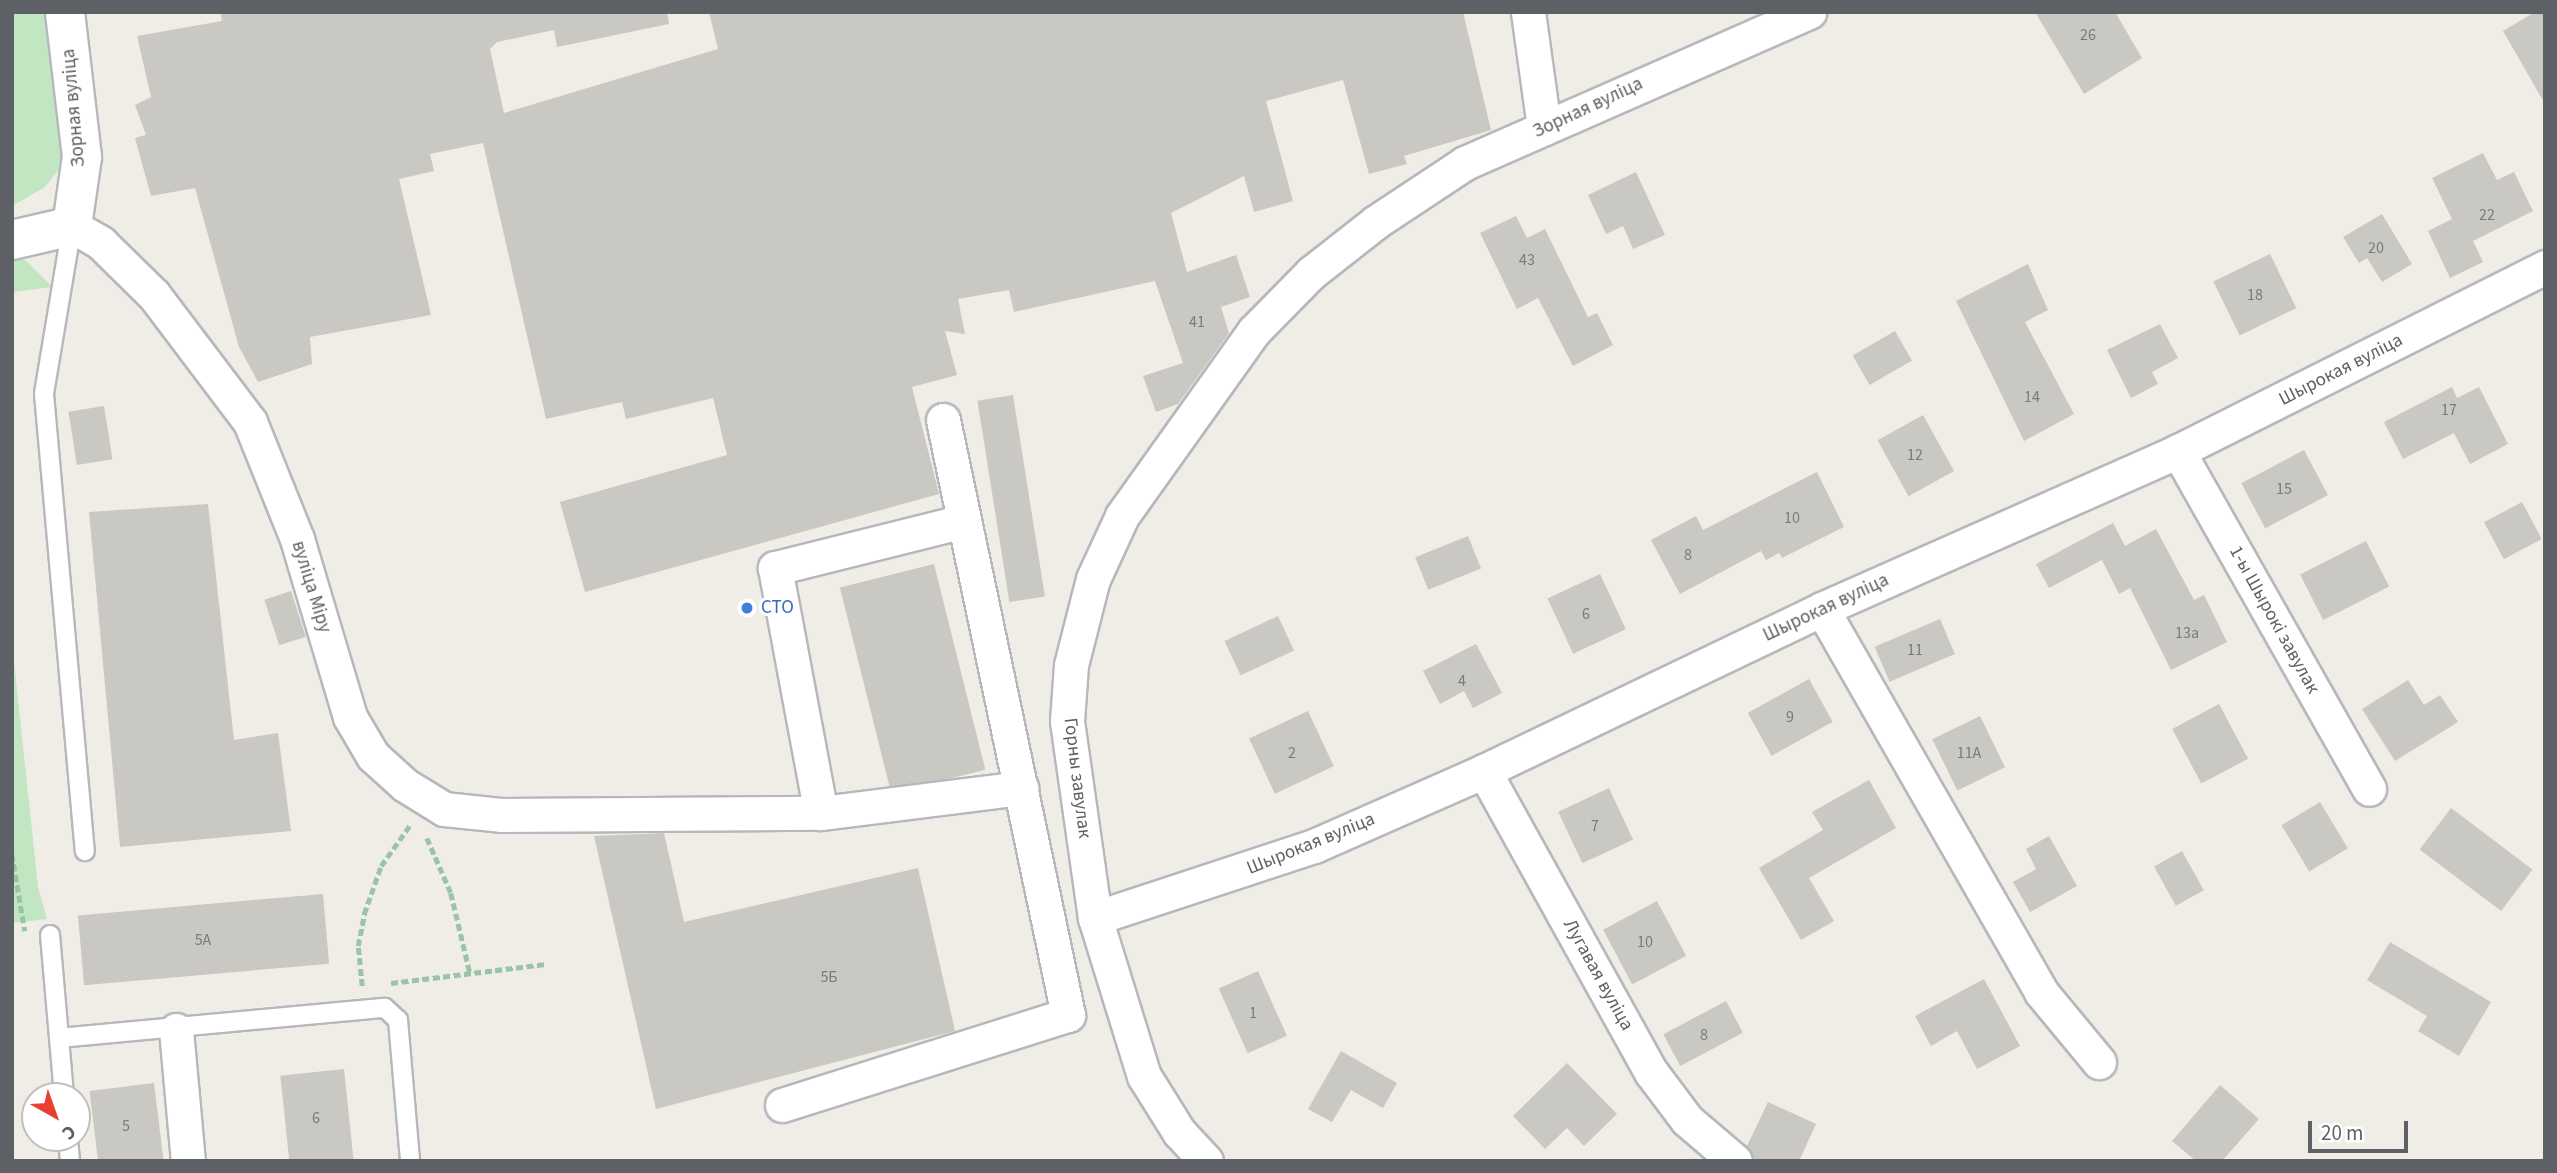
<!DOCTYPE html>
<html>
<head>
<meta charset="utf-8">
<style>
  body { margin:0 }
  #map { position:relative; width:2557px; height:1173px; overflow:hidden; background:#efede5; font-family:"Source Sans 3",sans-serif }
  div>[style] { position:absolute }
  .green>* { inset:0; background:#c2e6c2 }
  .building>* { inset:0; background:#cac8c2; transform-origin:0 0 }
  .path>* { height:4.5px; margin-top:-2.25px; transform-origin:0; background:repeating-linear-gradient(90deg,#99c5a6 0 7px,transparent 0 10.5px) }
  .roads { filter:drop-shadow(2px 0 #b5b8bc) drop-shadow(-2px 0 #b5b8bc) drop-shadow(0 2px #b5b8bc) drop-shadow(0 -2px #b5b8bc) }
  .service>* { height:18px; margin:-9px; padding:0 9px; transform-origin:9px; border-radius:9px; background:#fff }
  .minor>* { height:33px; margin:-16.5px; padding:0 16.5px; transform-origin:16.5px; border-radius:16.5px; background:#fff }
  .tertiary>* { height:38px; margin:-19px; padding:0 19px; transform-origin:19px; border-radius:19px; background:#fff }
  .dots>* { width:19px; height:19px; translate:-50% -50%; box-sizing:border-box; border:4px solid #fff; border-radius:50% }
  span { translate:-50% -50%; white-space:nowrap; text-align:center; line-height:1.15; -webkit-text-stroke:6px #fff; paint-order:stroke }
  .number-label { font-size:16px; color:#787b7c }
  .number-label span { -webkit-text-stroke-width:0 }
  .street-label { font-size:19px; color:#5d6165 }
  .shop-label { font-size:19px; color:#366cbe }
  .left { translate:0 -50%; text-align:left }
  .frame { position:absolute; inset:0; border:14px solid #5d6165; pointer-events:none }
  .north { position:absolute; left:21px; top:1082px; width:70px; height:70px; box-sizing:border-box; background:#fff; border:2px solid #bec0c1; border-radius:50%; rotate:140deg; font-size:19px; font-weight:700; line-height:28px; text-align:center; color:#5d6165 }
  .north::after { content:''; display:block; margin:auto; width:24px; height:32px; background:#e83f32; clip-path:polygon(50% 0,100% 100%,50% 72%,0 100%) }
  .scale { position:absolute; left:2308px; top:1121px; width:100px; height:32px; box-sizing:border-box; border:4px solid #5d6165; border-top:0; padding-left:9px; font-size:21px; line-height:24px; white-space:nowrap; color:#5d6165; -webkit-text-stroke:5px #fff; paint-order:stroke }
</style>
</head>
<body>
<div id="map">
  <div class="green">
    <div style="clip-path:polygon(12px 12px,51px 12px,45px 26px,53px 34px,66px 144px,59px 169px,45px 187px,12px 206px)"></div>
    <div style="clip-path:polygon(12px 260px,25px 260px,53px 287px,12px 292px)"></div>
    <div style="clip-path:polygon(12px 643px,38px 887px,47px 919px,12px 923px)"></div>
  </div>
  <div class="building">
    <div style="clip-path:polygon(220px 12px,667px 12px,669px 24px,557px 47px,554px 30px,497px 42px,490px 49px,504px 113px,718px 49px,709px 12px,1463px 12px,1491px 130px,1404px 156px,1407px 164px,1369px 174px,1343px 80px,1266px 101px,1293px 201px,1254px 212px,1244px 176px,1171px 213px,1187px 272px,1236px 255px,1250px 297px,1221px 307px,1229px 333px,1178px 404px,1156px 412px,1143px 376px,1183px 363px,1155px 281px,1014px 312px,1009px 290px,958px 299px,965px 334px,945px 331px,957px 375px,912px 387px,939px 494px,585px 592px,560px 502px,727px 455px,713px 398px,626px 419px,622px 402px,546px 419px,483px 143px,430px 154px,434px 171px,399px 179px,431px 315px,310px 337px,312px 364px,258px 382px,239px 347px,195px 188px,151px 196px,135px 138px,146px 135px,135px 105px,151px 97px,137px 36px,222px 21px)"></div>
    <div style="clip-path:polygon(2035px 12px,2115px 12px,2142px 58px,2084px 94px)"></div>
    <div style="clip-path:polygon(2535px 12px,2545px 12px,2545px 104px,2503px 31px)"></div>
    <div style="clip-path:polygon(2483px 153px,2497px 180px,2514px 172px,2533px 211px,2473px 241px,2483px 262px,2450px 278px,2428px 231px,2452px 219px,2432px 178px)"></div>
    <div style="clip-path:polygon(1636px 172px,1665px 235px,1633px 249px,1623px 226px,1606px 234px,1588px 195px)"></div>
    <div style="clip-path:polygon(2382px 214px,2412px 264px,2382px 282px,2367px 258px,2359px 263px,2343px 237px)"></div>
    <div style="clip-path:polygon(1516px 216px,1527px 238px,1545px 229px,1588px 317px,1597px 313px,1613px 345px,1573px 366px,1538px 298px,1517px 309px,1480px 233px)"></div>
    <div style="left:2270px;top:254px;width:60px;height:63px;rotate:64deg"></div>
    <div style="clip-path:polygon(2028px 264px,2048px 310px,2025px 322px,2074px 414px,2024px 441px,1956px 301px)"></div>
    <div style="clip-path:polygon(2160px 324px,2178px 358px,2152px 372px,2158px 384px,2131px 398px,2107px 350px)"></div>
    <div style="left:1895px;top:331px;width:34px;height:49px;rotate:60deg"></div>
    <div style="clip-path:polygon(2452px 387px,2457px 398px,2479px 387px,2508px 444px,2470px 464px,2454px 433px,2403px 459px,2384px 422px)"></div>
    <div style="left:1013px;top:395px;width:204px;height:36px;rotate:81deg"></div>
    <div style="left:104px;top:406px;width:54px;height:36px;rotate:81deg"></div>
    <div style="left:1923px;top:415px;width:64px;height:52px;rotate:61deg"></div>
    <div style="left:2304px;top:450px;width:51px;height:71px;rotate:62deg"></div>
    <div style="clip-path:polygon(1817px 472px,1844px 527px,1782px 558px,1779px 553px,1766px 560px,1761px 551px,1680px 594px,1651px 540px,1696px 516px,1703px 530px)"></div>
    <div style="left:2522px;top:502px;width:42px;height:43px;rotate:62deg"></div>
    <div style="clip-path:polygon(208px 504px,234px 740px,278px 733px,291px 831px,120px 847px,89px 512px)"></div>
    <div style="clip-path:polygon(2113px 523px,2125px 546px,2156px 529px,2194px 600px,2204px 595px,2227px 642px,2171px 670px,2130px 588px,2119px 594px,2102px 560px,2049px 588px,2036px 564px)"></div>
    <div style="left:1468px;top:536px;width:35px;height:57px;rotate:68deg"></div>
    <div style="left:2366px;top:541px;width:51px;height:74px;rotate:63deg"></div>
    <div style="left:934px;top:564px;width:212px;height:97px;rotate:76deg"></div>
    <div style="left:1600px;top:574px;width:61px;height:58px;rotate:65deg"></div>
    <div style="left:291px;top:591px;width:48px;height:28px;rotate:72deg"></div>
    <div style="left:1278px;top:616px;width:38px;height:59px;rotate:65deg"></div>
    <div style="left:1940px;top:619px;width:38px;height:71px;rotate:67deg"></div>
    <div style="clip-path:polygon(1476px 644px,1502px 693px,1473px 708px,1464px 691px,1440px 704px,1423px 671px)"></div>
    <div style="left:1809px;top:679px;width:49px;height:70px;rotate:61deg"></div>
    <div style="clip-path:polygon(2408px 680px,2424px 705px,2440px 695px,2458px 722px,2395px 761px,2362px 709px)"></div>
    <div style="left:2219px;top:704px;width:62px;height:53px;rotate:62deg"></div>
    <div style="left:1308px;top:711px;width:61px;height:65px;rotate:65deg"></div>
    <div style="left:1980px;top:716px;width:57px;height:53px;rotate:64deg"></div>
    <div style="clip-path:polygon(1869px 780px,1896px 828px,1809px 878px,1834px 921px,1801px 940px,1759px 868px,1823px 830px,1812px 812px)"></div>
    <div style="left:1609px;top:788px;width:57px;height:56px;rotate:65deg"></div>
    <div style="left:2320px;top:802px;width:54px;height:45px;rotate:59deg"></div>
    <div style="left:2451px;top:808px;width:102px;height:52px;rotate:37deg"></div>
    <div style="clip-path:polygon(664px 833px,684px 922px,918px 868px,955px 1031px,656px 1109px,594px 836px)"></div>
    <div style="clip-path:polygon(2049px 836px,2077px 886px,2030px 912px,2013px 882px,2036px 869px,2026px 849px)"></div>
    <div style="left:2182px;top:851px;width:45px;height:32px;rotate:61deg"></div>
    <div style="left:323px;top:894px;width:70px;height:246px;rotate:85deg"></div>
    <div style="left:1657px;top:901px;width:62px;height:61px;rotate:62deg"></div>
    <div style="clip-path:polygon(2390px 942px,2491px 1002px,2459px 1056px,2418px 1031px,2427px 1016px,2367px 980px)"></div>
    <div style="left:1258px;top:971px;width:71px;height:43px;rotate:66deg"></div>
    <div style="clip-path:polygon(1984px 979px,2020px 1046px,1977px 1069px,1957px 1031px,1931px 1046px,1915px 1016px)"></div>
    <div style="left:1726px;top:1001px;width:36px;height:71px;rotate:62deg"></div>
    <div style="clip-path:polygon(1341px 1051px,1397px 1083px,1383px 1108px,1351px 1090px,1332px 1122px,1308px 1109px)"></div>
    <div style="clip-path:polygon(1567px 1063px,1617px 1114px,1584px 1146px,1567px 1128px,1545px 1149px,1513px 1116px)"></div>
    <div style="left:344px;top:1069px;width:92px;height:64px;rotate:84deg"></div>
    <div style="left:154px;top:1083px;width:79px;height:65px;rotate:83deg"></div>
    <div style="clip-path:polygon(2220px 1085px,2259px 1119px,2222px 1161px,2196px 1161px,2172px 1141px)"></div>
    <div style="clip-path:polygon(1768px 1102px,1816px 1124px,1799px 1161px,1754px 1159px,1747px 1146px)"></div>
  </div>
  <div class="path">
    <div style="left:427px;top:838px;width:60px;rotate:66.4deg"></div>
    <div style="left:451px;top:893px;width:82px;rotate:76.6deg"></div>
    <div style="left:12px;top:854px;width:78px;rotate:80.4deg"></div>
    <div style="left:391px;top:983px;width:155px;rotate:-7deg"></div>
    <div style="left:362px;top:986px;width:40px;rotate:-95.7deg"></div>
    <div style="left:358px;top:946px;width:33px;rotate:-79deg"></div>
    <div style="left:364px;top:914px;width:51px;rotate:-70.5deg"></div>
    <div style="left:381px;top:866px;width:50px;rotate:-54.7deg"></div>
  </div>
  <div class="roads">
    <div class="service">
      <div style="left:72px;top:226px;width:170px;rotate:99.5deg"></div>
      <div style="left:44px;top:394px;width:459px;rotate:84.9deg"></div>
      <div style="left:50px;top:935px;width:162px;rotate:85deg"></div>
      <div style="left:59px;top:1038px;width:327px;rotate:-5.3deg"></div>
      <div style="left:385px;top:1008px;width:18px;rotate:43deg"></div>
      <div style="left:398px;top:1020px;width:142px;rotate:85.1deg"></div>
      <div style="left:68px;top:1138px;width:23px;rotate:85deg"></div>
    </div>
    <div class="minor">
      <div style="left:1528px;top:12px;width:117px;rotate:82.1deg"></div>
      <div style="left:72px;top:226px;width:34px;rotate:30deg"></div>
      <div style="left:101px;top:243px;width:74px;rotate:44.5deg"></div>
      <div style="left:154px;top:295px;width:159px;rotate:52.9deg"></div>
      <div style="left:250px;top:422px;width:126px;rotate:68.1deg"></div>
      <div style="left:297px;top:539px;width:186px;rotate:73.4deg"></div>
      <div style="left:350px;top:717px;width:45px;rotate:59.5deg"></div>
      <div style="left:373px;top:756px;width:43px;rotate:42.2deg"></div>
      <div style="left:405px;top:785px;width:46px;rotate:31.6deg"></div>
      <div style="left:444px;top:809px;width:57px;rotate:6deg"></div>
      <div style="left:501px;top:815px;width:320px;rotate:-0.4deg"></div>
      <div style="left:2178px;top:451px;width:388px;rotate:60.5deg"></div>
      <div style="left:964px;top:521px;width:195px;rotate:166deg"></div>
      <div style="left:775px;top:568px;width:249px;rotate:79.4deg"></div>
      <div style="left:821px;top:813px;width:202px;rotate:-7.1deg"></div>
      <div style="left:1822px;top:609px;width:441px;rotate:60.2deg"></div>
      <div style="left:2041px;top:992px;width:91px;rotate:50.4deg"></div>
      <div style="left:1484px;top:771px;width:344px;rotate:61deg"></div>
      <div style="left:1651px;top:1072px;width:60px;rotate:53.1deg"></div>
      <div style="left:1687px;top:1120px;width:63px;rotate:40.5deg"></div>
      <div style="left:1095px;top:918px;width:231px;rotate:-18.2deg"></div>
      <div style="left:1314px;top:846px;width:186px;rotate:-23.8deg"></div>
      <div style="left:1484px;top:771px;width:375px;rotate:-25.6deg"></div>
      <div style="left:1822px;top:609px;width:389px;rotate:-23.9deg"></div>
      <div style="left:2178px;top:451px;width:411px;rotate:-26.6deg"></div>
      <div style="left:176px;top:1030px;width:132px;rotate:84.8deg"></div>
      <div style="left:782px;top:1105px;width:300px;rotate:-17.5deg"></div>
      <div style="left:1068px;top:1015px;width:608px;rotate:-101.86deg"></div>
      <div style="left:1206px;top:1161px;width:40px;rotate:-133deg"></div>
      <div style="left:1179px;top:1132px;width:66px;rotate:-122deg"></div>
      <div style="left:1144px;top:1076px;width:165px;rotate:-107.2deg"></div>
      <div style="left:1095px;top:918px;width:199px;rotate:-98.1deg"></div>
      <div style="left:1067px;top:721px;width:56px;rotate:-85.9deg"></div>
      <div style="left:1071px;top:665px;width:89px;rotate:-75.7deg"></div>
      <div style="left:1093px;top:579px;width:69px;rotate:-65.3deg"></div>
      <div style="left:1122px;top:516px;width:227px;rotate:-54.5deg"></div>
      <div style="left:1254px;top:331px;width:81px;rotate:-45.5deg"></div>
      <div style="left:1311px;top:273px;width:83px;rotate:-38.1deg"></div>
      <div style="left:1376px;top:222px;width:107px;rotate:-33.5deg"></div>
      <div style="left:1465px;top:163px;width:376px;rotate:-23.7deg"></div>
    </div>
    <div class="tertiary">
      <div style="left:12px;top:240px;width:62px;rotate:-13.1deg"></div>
      <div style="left:72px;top:226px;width:70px;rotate:-81.8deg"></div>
      <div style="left:82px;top:157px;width:146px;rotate:-96.7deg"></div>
    </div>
  </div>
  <div class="dots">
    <div style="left:747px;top:608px;background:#3f7fe0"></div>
  </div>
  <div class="number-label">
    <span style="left:2088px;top:35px">26</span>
    <span style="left:2487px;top:215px">22</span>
    <span style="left:2376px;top:248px">20</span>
    <span style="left:1527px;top:260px">43</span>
    <span style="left:2255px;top:295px">18</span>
    <span style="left:1197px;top:322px">41</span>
    <span style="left:2032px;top:397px">14</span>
    <span style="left:2449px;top:410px">17</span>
    <span style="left:1915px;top:455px">12</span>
    <span style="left:2284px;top:489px">15</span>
    <span style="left:1792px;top:518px">10</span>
    <span style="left:1688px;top:555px">8</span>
    <span style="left:1586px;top:614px">6</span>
    <span style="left:2187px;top:633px">13а</span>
    <span style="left:1915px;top:650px">11</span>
    <span style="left:1462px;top:681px">4</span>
    <span style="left:1790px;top:717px">9</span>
    <span style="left:1292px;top:753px">2</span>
    <span style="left:1969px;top:753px">11А</span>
    <span style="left:1595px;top:826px">7</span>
    <span style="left:203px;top:940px">5А</span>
    <span style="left:1645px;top:942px">10</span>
    <span style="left:829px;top:977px">5Б</span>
    <span style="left:1253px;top:1013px">1</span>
    <span style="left:1704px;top:1035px">8</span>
    <span style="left:316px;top:1118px">6</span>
    <span style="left:126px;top:1126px">5</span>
  </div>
  <div class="street-label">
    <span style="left:74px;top:108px;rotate:-95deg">Зорная вуліца</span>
    <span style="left:1588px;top:108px;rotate:-25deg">Зорная вуліца</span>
    <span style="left:2341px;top:370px;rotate:-27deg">Шырокая вуліца</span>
    <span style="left:311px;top:587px;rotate:73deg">вуліца Міру</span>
    <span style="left:1826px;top:608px;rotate:-25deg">Шырокая вуліца</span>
    <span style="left:2274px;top:620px;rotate:61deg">1-ы Шырокі завулак</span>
    <span style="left:1077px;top:778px;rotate:83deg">Горны завулак</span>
    <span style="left:1311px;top:844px;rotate:-22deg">Шырокая вуліца</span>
    <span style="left:1598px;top:975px;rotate:61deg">Лугавая вуліца</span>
  </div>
  <div class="shop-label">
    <span class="left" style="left:761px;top:608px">СТО</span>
  </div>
  <div class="frame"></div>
  <div class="north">С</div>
  <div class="scale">20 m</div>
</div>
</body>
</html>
